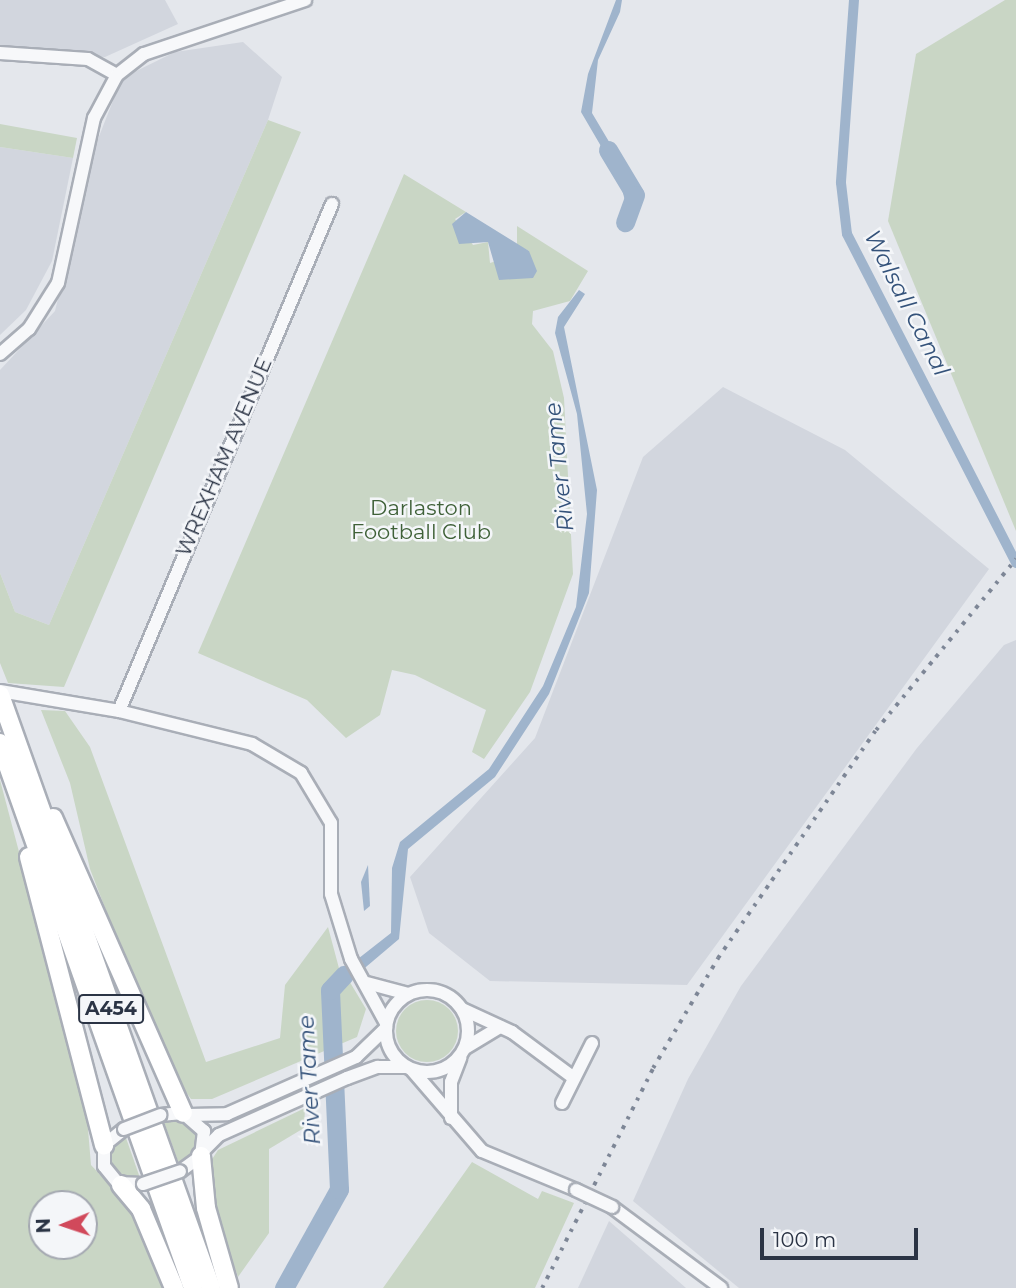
<!DOCTYPE html>
<html>
<head>
<meta charset="utf-8">
<style>
  body { margin:0 }
  #map { position:relative; width:1016px; height:1288px; overflow:hidden; background:#e4e7ec; font-family:Montserrat,sans-serif }
  div>[style] { position:absolute }
  .built>* { inset:0; background:#d2d6de }
  .green>* { inset:0; background:#c9d6c5 }
  .round { border-radius:50% }
  .water>* { inset:0; background:#9fb4cc }
  .canal>* { height:10px; margin:-5px; padding:0 5px; transform-origin:5px; border-radius:5px; background:#9fb4cc }
  .river>* { height:19px; margin:-9.5px; padding:0 9.5px; transform-origin:9.5px; border-radius:9.5px; background:#9fb4cc }
  .roads { filter:drop-shadow(2px 0 #a9aeb7) drop-shadow(-2px 0 #a9aeb7) drop-shadow(0 2px #a9aeb7) drop-shadow(0 -2px #a9aeb7) }
  .minor>* { height:12px; margin:-6px; padding:0 6px; transform-origin:6px; border-radius:6px; background:#f7f8fa }
  .minor>.ring { margin:-6px; padding:0; box-sizing:content-box; background:none; border:12px solid #f7f8fa; border-radius:50% }
  .highway>* { height:18px; margin:-9px; padding:0 9px; transform-origin:9px; border-radius:9px; background:#fff }
  .rail>* { height:3.5px; margin-top:-1.75px; transform-origin:0; background:repeating-linear-gradient(90deg,#7d8696 0 3.5px,transparent 0 10.5px) }
  .bridges { filter:drop-shadow(2px 0 #a9aeb7) drop-shadow(-2px 0 #a9aeb7) drop-shadow(0 2px #a9aeb7) drop-shadow(0 -2px #a9aeb7) }
  .minor-bridge>* { height:12px; margin:-6px; padding:0 6px; transform-origin:6px; border-radius:6px; background:#f7f8fa }
  span { translate:-50% -50%; white-space:nowrap; text-align:center; line-height:1.15; -webkit-text-stroke:5px #f4f6f9; paint-order:stroke }
  .shield-label span { padding:2px 5px; background:#f4f6f9; border:2px solid; border-radius:5px; -webkit-text-stroke-width:0 }
  .shield-label { font-size:19px; color:#2b3445; font-weight:700 }
  .street-label { font-size:21px; color:#2b3445 }
  .park-label { font-size:21px; color:#3f6138 }
  .water-label { font-size:23px; color:#34527a; font-style:italic }
  .north { position:absolute; left:28px; top:1190px; width:70px; height:70px; box-sizing:border-box; background:#f4f6f9; border:2px solid #a4a8b1; border-radius:50%; rotate:268deg; font-size:19px; font-weight:700; line-height:28px; text-align:center; color:#2b3445 }
  .north::after { content:''; display:block; margin:auto; width:24px; height:32px; background:#d1495b; clip-path:polygon(50% 0,100% 100%,50% 72%,0 100%) }
  .scale { position:absolute; left:760px; top:1228px; width:158px; height:32px; box-sizing:border-box; border:4px solid #2b3445; border-top:0; padding-left:9px; font-size:21px; line-height:24px; white-space:nowrap; color:#2b3445; -webkit-text-stroke:5px #f4f6f9; paint-order:stroke }
</style>
</head>
<body>
<div id="map">
  <div class="built">
    <div style="clip-path:polygon(0 0,165px 0,178px 24px,105px 57px,26px 53px,0 47px)"></div>
    <div style="clip-path:polygon(243px 42px,282px 77px,268px 120px,49px 625px,15px 612px,0 573px,0 370px,55px 311px,96px 144px,122px 78px,175px 52px)"></div>
    <div style="clip-path:polygon(0 147px,73px 158px,52px 261px,26px 310px,0 335px)"></div>
    <div style="clip-path:polygon(723px 387px,845px 450px,989px 569px,687px 985px,490px 981px,429px 933px,410px 877px,535px 738px,643px 457px)"></div>
    <div style="clip-path:polygon(1016px 640px,1016px 1288px,739px 1288px,633px 1201px,688px 1079px,741px 986px,917px 748px,1004px 645px)"></div>
    <div style="clip-path:polygon(609px 1221px,686px 1288px,578px 1288px)"></div>
  </div>
  <div class="green">
    <div style="clip-path:polygon(1005px 0,1016px 0,1016px 531px,888px 221px,916px 54px)"></div>
    <div style="clip-path:polygon(268px 120px,301px 132px,64px 687px,8px 683px,0 663px,0 573px,15px 612px,49px 625px)"></div>
    <div style="clip-path:polygon(0 124px,77px 138px,73px 158px,0 147px)"></div>
    <div style="clip-path:polygon(404px 174px,466px 212px,455px 219px,473px 245px,488px 242px,490px 263px,529px 251px,517px 245px,517px 226px,588px 271px,570px 301px,533px 311px,532px 324px,553px 351px,564px 398px,573px 574px,530px 692px,484px 759px,472px 752px,486px 710px,415px 675px,392px 670px,380px 715px,346px 738px,307px 700px,198px 653px)"></div>
    <div style="clip-path:polygon(41px 710px,65px 711px,90px 747px,206px 1062px,280px 1038px,285px 985px,328px 927px,340px 972px,331px 980px,338px 986px,348px 979px,366px 1009px,357px 1037px,212px 1099px,191px 1099px,165px 1063px,90px 869px,70px 783px)"></div>
    <div style="clip-path:polygon(evenodd,0 780px,86px 1105px,91px 1165px,132px 1209px,163px 1288px,0 1288px,0 780px,42px 1204px,84px 1204px,84px 1246px,42px 1246px,42px 1204px)"></div>
    <div class="round" style="left:396px;top:1000px;width:62px;height:62px"></div>
    <div style="clip-path:polygon(305px 1108px,304px 1128px,269px 1149px,269px 1233px,238px 1277px,208px 1191px,207px 1167px,218px 1150px)"></div>
    <div style="clip-path:polygon(184px 1120px,196px 1130px,198px 1147px,179px 1164px,164px 1122px)"></div>
    <div style="clip-path:polygon(125px 1135px,140px 1178px,124px 1178px,110px 1164px,113px 1144px)"></div>
    <div style="clip-path:polygon(472px 1162px,538px 1199px,542px 1191px,574px 1203px,535px 1288px,383px 1288px)"></div>
  </div>
  <div class="water">
    <div style="clip-path:polygon(616px 0,622px 0,620px 12px,598px 60px,592px 113px,643px 199px,631px 225px,619px 177px,581px 112px,588px 74px)"></div>
    <div style="clip-path:polygon(466px 212px,529px 251px,537px 271px,533px 278px,499px 280px,488px 242px,459px 244px,452px 224px)"></div>
    <div style="clip-path:polygon(579px 290px,585px 294px,564px 327px,597px 490px,589px 593px,549px 694px,495px 777px,408px 849px,399px 939px,334px 994px,324px 989px,331px 980px,391px 933px,392px 868px,400px 842px,489px 769px,543px 686px,576px 607px,587px 514px,577px 414px,555px 333px,558px 317px)"></div>
    <div style="clip-path:polygon(368px 865px,370px 906px,364px 911px,361px 882px)"></div>
  </div>
  <div class="canal">
    <div style="left:854px;top:0;width:183px;rotate:94.1deg"></div>
    <div style="left:841px;top:183px;width:51px;rotate:83.3deg"></div>
    <div style="left:847px;top:234px;width:370px;rotate:62.8deg"></div>
  </div>
  <div class="river">
    <div style="left:608px;top:150px;width:52px;rotate:59deg"></div>
    <div style="left:635px;top:195px;width:29px;rotate:110deg"></div>
    <div style="left:284px;top:1288px;width:113px;rotate:-60.9deg"></div>
    <div style="left:339px;top:1189px;width:199px;rotate:-92.6deg"></div>
    <div style="left:330px;top:990px;width:21px;rotate:-47deg"></div>
  </div>
  <div class="roads">
    <div class="minor">
      <div style="left:0;top:53px;width:88px;rotate:3.9deg"></div>
      <div style="left:88px;top:59px;width:33px;rotate:29deg"></div>
      <div style="left:0;top:354px;width:38px;rotate:-41deg"></div>
      <div style="left:29px;top:329px;width:54px;rotate:-57.8deg"></div>
      <div style="left:58px;top:283px;width:169px;rotate:-77.7deg"></div>
      <div style="left:94px;top:118px;width:49px;rotate:-61.9deg"></div>
      <div style="left:117px;top:75px;width:34px;rotate:-38deg"></div>
      <div style="left:144px;top:54px;width:170px;rotate:-18.5deg"></div>
      <div style="left:0;top:691px;width:121px;rotate:9.5deg"></div>
      <div style="left:119px;top:711px;width:137px;rotate:13.9deg"></div>
      <div style="left:252px;top:744px;width:57px;rotate:30.6deg"></div>
      <div style="left:301px;top:773px;width:58px;rotate:59deg"></div>
      <div style="left:331px;top:823px;width:71px;rotate:90deg"></div>
      <div style="left:331px;top:894px;width:68px;rotate:72.9deg"></div>
      <div style="left:351px;top:959px;width:73px;rotate:61.3deg"></div>
      <div style="left:119px;top:711px;width:550px;rotate:-67.21deg"></div>
      <div style="left:367px;top:983px;width:42px;rotate:15deg"></div>
      <div class="ring" style="left:386px;top:990px;width:70px;height:70px"></div>
      <div style="left:462px;top:1009px;width:55px;rotate:24.7deg"></div>
      <div style="left:512px;top:1032px;width:77px;rotate:36.6deg"></div>
      <div style="left:465px;top:1048px;width:41px;rotate:-31deg"></div>
      <div style="left:412px;top:1070px;width:107px;rotate:49.2deg"></div>
      <div style="left:482px;top:1151px;width:102px;rotate:22.5deg"></div>
      <div style="left:562px;top:1103px;width:67px;rotate:-63.4deg"></div>
      <div style="left:160px;top:1115px;width:23px;rotate:-5deg"></div>
      <div style="left:183px;top:1113px;width:28px;rotate:41deg"></div>
      <div style="left:204px;top:1131px;width:25px;rotate:97deg"></div>
      <div style="left:201px;top:1156px;width:26px;rotate:144deg"></div>
      <div style="left:188px;top:1115px;width:39px;rotate:-1deg"></div>
      <div style="left:227px;top:1114px;width:141px;rotate:-23.8deg"></div>
      <div style="left:356px;top:1057px;width:42px;rotate:-44deg"></div>
      <div style="left:451px;top:1118px;width:36px;rotate:-90deg"></div>
      <div style="left:451px;top:1082px;width:26px;rotate:-69deg"></div>
      <div style="left:124px;top:1129px;width:26px;rotate:141deg"></div>
      <div style="left:104px;top:1145px;width:21px;rotate:90deg"></div>
      <div style="left:104px;top:1166px;width:22px;rotate:51deg"></div>
      <div style="left:118px;top:1183px;width:25px;rotate:2deg"></div>
      <div style="left:205px;top:1149px;width:20px;rotate:-45deg"></div>
      <div style="left:219px;top:1135px;width:140px;rotate:-24deg"></div>
      <div style="left:347px;top:1078px;width:33px;rotate:-20deg"></div>
      <div style="left:378px;top:1067px;width:28px"></div>
      <div style="left:612px;top:1207px;width:136px;rotate:36.6deg"></div>
    </div>
    <div class="highway">
      <div style="left:0;top:695px;width:629px;rotate:70.41deg"></div>
      <div style="left:0;top:743px;width:578px;rotate:70.5deg"></div>
      <div style="left:53px;top:818px;width:322px;rotate:66.2deg"></div>
      <div style="left:29px;top:857px;width:298px;rotate:75.4deg"></div>
      <div style="left:201px;top:1156px;width:52px;rotate:84.5deg"></div>
      <div style="left:206px;top:1208px;width:83px;rotate:74deg"></div>
      <div style="left:121px;top:1185px;width:31px;rotate:50deg"></div>
      <div style="left:141px;top:1209px;width:86px;rotate:67.3deg"></div>
    </div>
  </div>
  <div class="rail">
    <div style="left:542px;top:1288px;width:246px;rotate:-63.2deg"></div>
    <div style="left:653px;top:1068px;width:128px;rotate:-59.4deg"></div>
    <div style="left:718px;top:958px;width:277px;rotate:-55.3deg"></div>
    <div style="left:876px;top:730px;width:221px;rotate:-50.7deg"></div>
  </div>
  <div class="bridges">
    <div class="minor-bridge">
      <div style="left:124px;top:1129px;width:39px;rotate:-21deg"></div>
      <div style="left:143px;top:1184px;width:39px;rotate:-19deg"></div>
      <div style="left:576px;top:1190px;width:40px;rotate:25deg"></div>
    </div>
  </div>
  <div class="shield-label">
    <span style="left:111px;top:1009px">A454</span>
  </div>
  <div class="street-label">
    <span style="left:224px;top:457px;rotate:-67deg">WREXHAM AVENUE</span>
  </div>
  <div class="park-label">
    <span style="left:421px;top:520px">Darlaston<br>Football Club</span>
  </div>
  <div class="water-label">
    <span style="left:907px;top:303px;rotate:63deg">Walsall Canal</span>
    <span style="left:559px;top:467px;rotate:-96deg">River Tame</span>
    <span style="left:309px;top:1080px;rotate:-93deg">River Tame</span>
  </div>
  <div class="north">N</div>
  <div class="scale">100 m</div>
</div>
</body>
</html>
